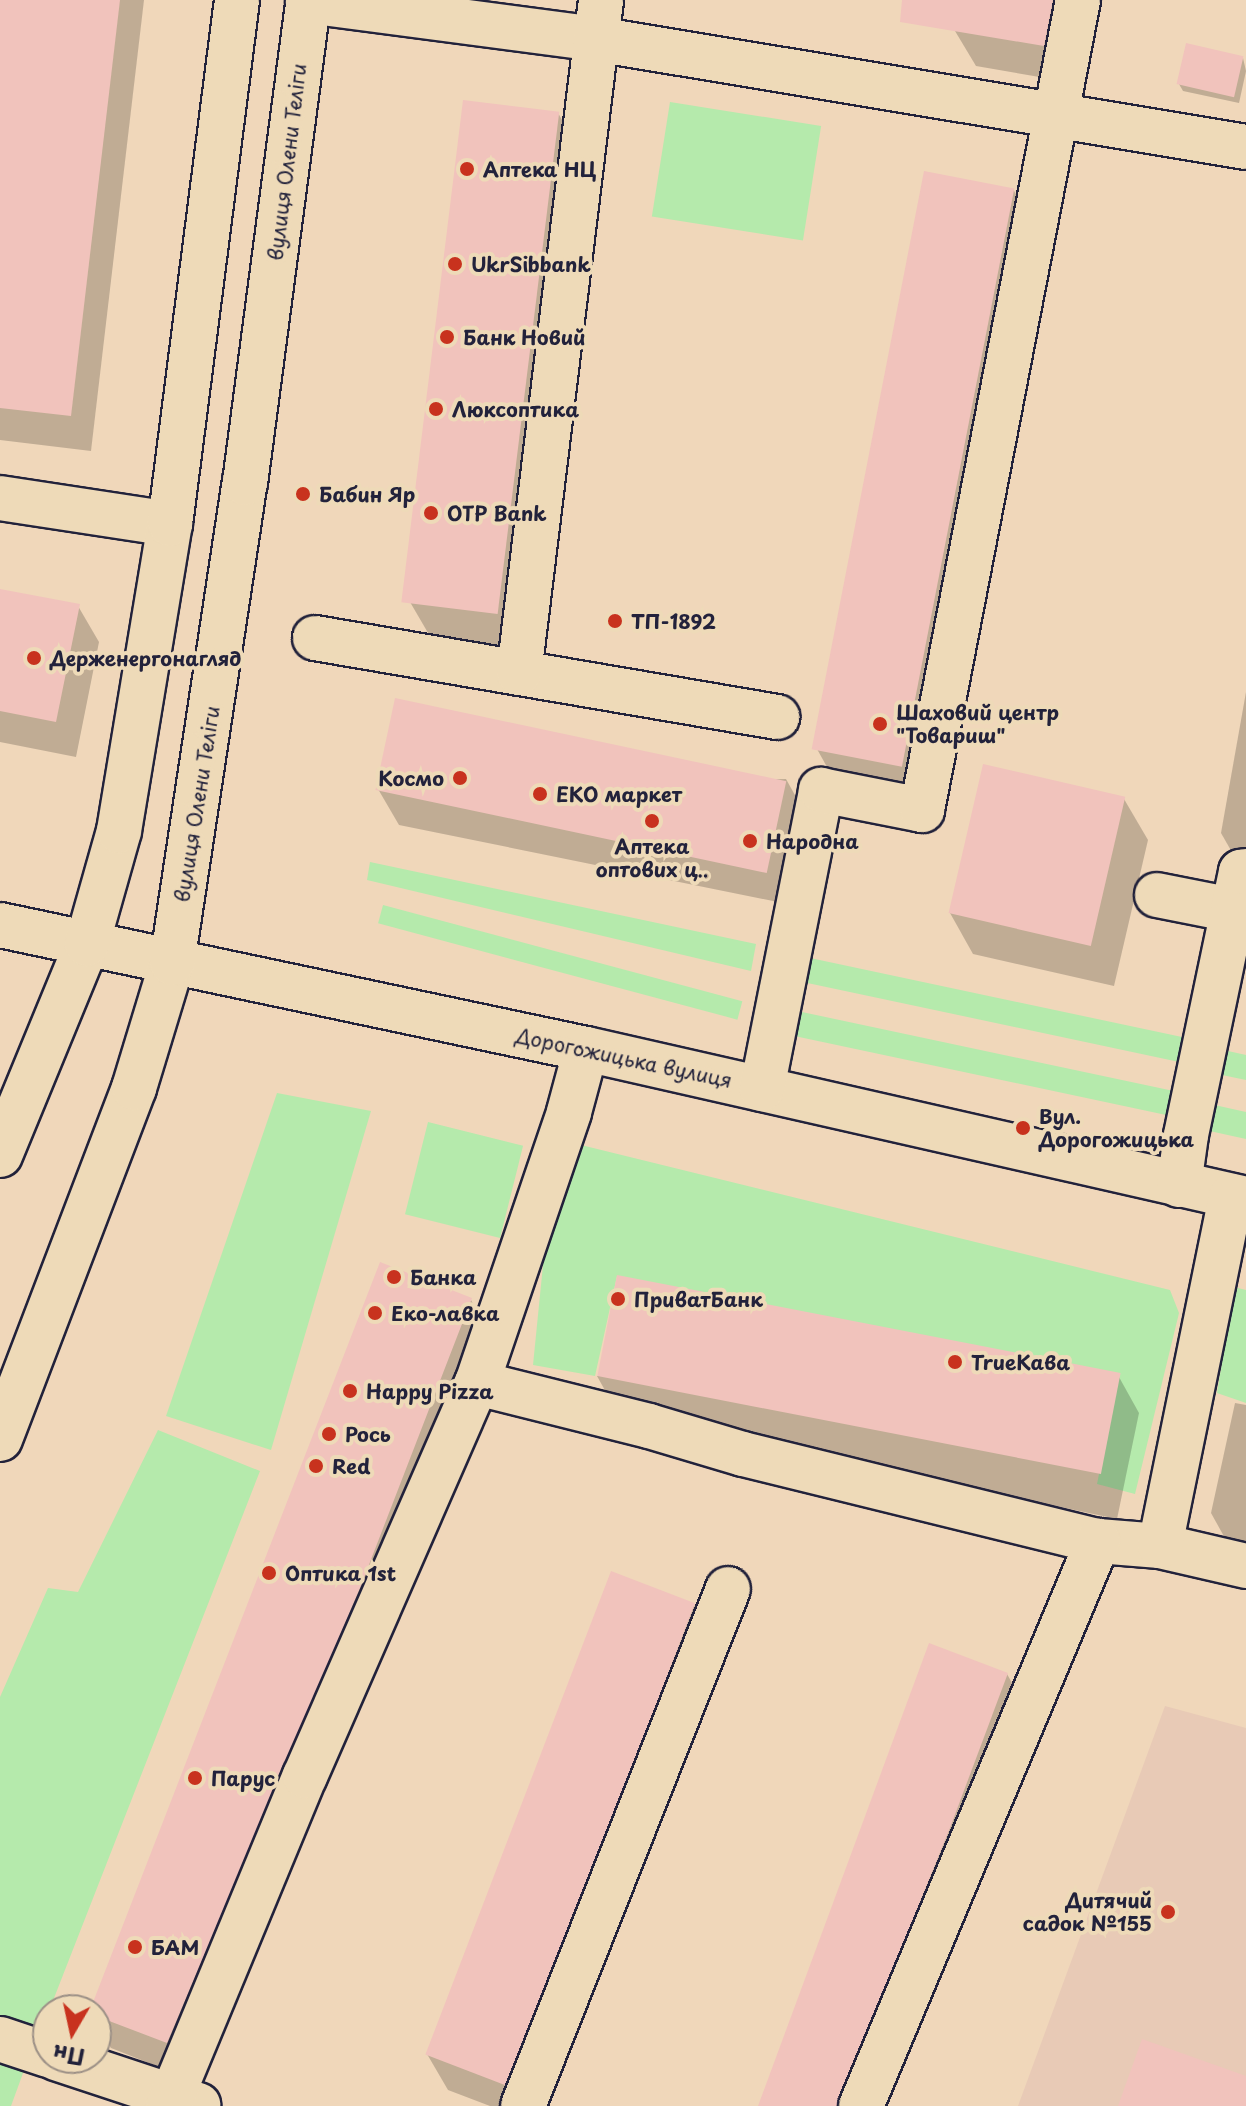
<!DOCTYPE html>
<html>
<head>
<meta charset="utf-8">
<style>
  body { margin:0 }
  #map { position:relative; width:1246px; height:2106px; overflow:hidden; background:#f0d7ba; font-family:"Playpen Sans",sans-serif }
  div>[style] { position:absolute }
  .built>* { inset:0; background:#e8cab6 }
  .green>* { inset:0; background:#b5eaac; transform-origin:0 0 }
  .shadow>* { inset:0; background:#0003 }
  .building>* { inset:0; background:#f1c3bc; transform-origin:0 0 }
  .roads { filter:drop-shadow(2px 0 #22223b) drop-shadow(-2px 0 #22223b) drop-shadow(0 2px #22223b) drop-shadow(0 -2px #22223b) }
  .minor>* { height:44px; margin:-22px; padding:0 22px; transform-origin:22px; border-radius:22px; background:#eedab8 }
  .major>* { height:44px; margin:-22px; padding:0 22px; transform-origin:22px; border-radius:22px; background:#eedab8 }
  .dots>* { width:22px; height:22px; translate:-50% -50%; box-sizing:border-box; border:4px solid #eedab8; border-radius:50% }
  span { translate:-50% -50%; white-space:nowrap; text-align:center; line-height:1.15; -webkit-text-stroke:8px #eedab8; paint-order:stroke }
  .street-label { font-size:20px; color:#22223b }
  .poi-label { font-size:20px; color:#22223b; font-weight:700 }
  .left { translate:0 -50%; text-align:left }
  .right { translate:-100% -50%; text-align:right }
  .north { position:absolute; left:32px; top:1994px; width:80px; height:80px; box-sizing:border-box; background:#eedab8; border:2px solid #9c9086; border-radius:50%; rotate:189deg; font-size:22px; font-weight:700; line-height:32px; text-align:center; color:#22223b }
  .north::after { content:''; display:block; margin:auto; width:28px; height:36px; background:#c8321e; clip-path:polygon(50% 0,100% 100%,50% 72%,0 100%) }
</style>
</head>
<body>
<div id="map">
  <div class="built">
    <div style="clip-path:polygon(1165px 1706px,1246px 1728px,1246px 2106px,1018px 2106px)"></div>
  </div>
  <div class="green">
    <div style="left:670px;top:102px;width:153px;height:116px;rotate:9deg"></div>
    <div style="clip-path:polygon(370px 862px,756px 944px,751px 971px,367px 880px)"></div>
    <div style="left:383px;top:905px;width:372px;height:19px;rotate:15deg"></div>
    <div style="left:782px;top:952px;width:427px;height:25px;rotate:12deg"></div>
    <div style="left:769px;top:1005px;width:427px;height:25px;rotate:12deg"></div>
    <div style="clip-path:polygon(1228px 1051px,1246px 1055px,1246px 1080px,1222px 1075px)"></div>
    <div style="clip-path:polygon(277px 1093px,371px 1111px,271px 1450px,166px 1416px)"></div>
    <div style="clip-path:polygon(1210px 1104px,1246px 1112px,1246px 1139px,1205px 1130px)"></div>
    <div style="left:428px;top:1122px;width:98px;height:95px;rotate:14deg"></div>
    <div style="clip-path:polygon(581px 1145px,1170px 1290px,1179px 1313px,1135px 1494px,1097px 1484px,1119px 1375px,617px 1276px,595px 1376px,533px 1365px,545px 1245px)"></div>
    <div style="clip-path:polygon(1234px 1287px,1246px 1290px,1246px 1403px,1217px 1393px)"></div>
    <div style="clip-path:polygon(158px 1430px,260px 1471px,38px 2039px,0 2026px,0 1697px,48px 1588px,78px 1592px)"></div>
    <div style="clip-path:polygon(0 2056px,26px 2065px,11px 2106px,0 2106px)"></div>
  </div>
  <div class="shadow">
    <div style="clip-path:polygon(0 0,144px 0,91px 451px,0 440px)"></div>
    <div style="clip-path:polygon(960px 0,1086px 0,1063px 81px,976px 66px,955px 31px)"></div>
    <div style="clip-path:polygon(1243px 58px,1246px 71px,1239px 103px,1183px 91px,1179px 84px)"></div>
    <div style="clip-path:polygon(558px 113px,579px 149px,521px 648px,431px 638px,410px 602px)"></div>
    <div style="clip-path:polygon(1013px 189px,1033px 225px,925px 801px,837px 785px,817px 749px)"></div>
    <div style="clip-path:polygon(0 591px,78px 606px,99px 642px,76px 757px,0 742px)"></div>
    <div style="clip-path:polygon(1246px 692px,1246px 869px,1241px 868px,1221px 833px)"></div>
    <div style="clip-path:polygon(786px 779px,806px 815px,788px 904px,399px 825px,378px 789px)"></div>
    <div style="clip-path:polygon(1124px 799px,1148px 840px,1114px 986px,973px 954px,950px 913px)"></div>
    <div style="clip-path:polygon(471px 1300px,491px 1336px,187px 2078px,111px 2048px,96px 2022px,96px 2010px,92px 2010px)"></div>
    <div style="clip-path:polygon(597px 1376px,1119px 1377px,1139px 1413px,1117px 1519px,617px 1412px)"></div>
    <div style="clip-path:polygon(1235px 1403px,1246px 1405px,1246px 1552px,1231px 1549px,1211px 1513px)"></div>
    <div style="clip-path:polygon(694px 1605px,714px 1641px,530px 2106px,490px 2106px,448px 2090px,427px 2054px)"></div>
    <div style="clip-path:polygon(1007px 1674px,1027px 1710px,869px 2106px,760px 2106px)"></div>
  </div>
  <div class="building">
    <div style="clip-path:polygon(0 0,120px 0,71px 416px,0 408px)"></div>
    <div style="clip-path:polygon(902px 0,1053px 0,1044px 46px,900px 22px)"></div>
    <div style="left:1186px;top:43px;width:59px;height:42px;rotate:13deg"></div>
    <div style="left:463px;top:100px;width:97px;height:506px;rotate:7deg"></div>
    <div style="left:924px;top:171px;width:92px;height:589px;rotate:11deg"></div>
    <div style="clip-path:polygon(0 589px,80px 604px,56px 722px,0 711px)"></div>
    <div style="left:395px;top:698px;width:400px;height:94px;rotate:12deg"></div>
    <div style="left:983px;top:764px;width:146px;height:153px;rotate:13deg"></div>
    <div style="clip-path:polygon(380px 1262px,472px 1298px,360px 1588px,167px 2043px,96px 2016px,96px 2010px,90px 2010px)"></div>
    <div style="left:617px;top:1275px;width:513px;height:103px;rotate:11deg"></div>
    <div style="left:611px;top:1571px;width:90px;height:518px;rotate:21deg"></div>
    <div style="clip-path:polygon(929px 1643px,1008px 1673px,950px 1828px,837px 2106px,758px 2106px)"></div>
    <div style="clip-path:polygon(1142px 2039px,1246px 2076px,1246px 2106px,1118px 2106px)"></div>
  </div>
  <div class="roads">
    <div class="minor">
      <div style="left:308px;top:1px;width:290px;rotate:7.5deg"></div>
      <div style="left:596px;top:39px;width:659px;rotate:9.43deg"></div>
      <div style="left:0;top:498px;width:172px;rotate:8.7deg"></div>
      <div style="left:315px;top:638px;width:469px;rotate:9.7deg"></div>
      <div style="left:519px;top:673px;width:678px;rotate:-83.05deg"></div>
      <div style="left:1157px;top:895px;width:77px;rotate:11.2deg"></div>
      <div style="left:0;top:925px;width:599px;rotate:11.95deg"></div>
      <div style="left:586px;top:1049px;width:677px;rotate:12.8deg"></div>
      <div style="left:762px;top:1089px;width:305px;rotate:-78.8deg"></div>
      <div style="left:821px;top:790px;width:103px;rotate:11.2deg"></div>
      <div style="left:922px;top:810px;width:825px;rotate:-79.1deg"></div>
      <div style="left:1179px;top:1185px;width:50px;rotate:-82deg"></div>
      <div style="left:1186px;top:1135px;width:269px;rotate:-78.2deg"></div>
      <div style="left:1241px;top:872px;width:5px;rotate:-11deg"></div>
      <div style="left:477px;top:1383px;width:177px;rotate:14deg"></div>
      <div style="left:649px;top:1426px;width:98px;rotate:16.6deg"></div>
      <div style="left:743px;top:1454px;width:366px;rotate:13.8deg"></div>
      <div style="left:1098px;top:1541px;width:62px;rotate:4.6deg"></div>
      <div style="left:1160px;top:1546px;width:88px;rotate:13.1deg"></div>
      <div style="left:1160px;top:1546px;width:357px;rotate:-78.5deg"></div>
      <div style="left:0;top:2039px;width:51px;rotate:18.4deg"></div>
      <div style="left:56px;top:2058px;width:150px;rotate:18.3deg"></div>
      <div style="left:168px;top:2106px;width:357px;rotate:-67.5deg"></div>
      <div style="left:305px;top:1776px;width:429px;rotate:-66.4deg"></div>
      <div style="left:477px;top:1383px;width:286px;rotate:-71.2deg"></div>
      <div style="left:569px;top:1112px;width:65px;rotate:-74.9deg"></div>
      <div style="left:523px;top:2106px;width:556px;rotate:-68.37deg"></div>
      <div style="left:861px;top:2106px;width:613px;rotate:-67.24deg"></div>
    </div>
    <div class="major">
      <div style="left:0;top:1155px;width:228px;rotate:-67.6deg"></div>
      <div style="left:87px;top:944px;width:117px;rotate:-74.2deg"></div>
      <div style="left:119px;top:831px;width:311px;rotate:-80.6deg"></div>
      <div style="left:170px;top:524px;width:528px;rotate:-82.71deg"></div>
      <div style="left:0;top:1439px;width:376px;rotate:-69.1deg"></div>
      <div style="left:134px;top:1088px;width:131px;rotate:-73.1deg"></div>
      <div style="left:172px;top:963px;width:486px;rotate:-81.4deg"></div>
      <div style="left:245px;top:483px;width:487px;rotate:-82.5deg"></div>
    </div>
  </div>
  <div class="dots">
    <div style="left:467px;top:169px;background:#c8321e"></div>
    <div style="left:455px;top:264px;background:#c8321e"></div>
    <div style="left:447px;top:337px;background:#c8321e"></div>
    <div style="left:436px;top:409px;background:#c8321e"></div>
    <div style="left:303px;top:494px;background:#c8321e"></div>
    <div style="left:431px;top:513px;background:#c8321e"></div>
    <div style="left:615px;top:621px;background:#c8321e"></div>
    <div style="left:34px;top:658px;background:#c8321e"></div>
    <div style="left:880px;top:724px;background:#c8321e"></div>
    <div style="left:460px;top:778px;background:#c8321e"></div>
    <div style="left:540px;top:794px;background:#c8321e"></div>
    <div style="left:652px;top:821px;background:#c8321e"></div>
    <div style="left:750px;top:841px;background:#c8321e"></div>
    <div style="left:1023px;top:1128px;background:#c8321e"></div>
    <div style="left:394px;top:1277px;background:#c8321e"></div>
    <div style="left:618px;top:1299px;background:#c8321e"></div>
    <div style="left:375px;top:1313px;background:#c8321e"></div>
    <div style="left:955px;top:1362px;background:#c8321e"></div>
    <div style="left:350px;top:1391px;background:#c8321e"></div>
    <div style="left:329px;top:1434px;background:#c8321e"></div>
    <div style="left:316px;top:1466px;background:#c8321e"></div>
    <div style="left:269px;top:1573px;background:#c8321e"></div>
    <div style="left:195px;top:1778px;background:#c8321e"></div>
    <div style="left:1168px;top:1912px;background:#c8321e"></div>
    <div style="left:135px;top:1947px;background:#c8321e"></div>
  </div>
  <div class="street-label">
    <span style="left:287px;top:162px;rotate:-83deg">вулиця Олени Теліги</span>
    <span style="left:197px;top:804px;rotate:-81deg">вулиця Олени Теліги</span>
    <span style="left:624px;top:1058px;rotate:12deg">Дорогожицька вулиця</span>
  </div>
  <div class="poi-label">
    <span class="left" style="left:483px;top:169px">Аптека НЦ</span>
    <span class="left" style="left:471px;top:264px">UkrSibbank</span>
    <span class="left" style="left:463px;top:337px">Банк Новий</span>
    <span class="left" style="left:452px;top:409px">Люксоптика</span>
    <span class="left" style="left:319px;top:494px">Бабин Яр</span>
    <span class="left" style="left:447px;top:513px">OTP Bank</span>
    <span class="left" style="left:631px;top:621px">ТП-1892</span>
    <span class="left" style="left:50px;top:658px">Держенергонагляд</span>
    <span class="left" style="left:896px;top:724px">Шаховий центр<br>"Товариш"</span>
    <span class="right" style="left:444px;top:778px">Космо</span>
    <span class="left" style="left:556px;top:794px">ЕКО маркет</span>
    <span class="left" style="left:766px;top:841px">Народна</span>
    <span style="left:652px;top:858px">Аптека<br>оптових ц‥</span>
    <span class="left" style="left:1039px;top:1128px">Вул.<br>Дорогожицька</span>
    <span class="left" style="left:410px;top:1277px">Банка</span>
    <span class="left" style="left:634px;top:1299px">ПриватБанк</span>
    <span class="left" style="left:391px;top:1313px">Еко-лавка</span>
    <span class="left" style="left:971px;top:1362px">TrueКава</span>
    <span class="left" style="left:366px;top:1391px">Happy Pizza</span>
    <span class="left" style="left:345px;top:1434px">Рось</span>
    <span class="left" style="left:332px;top:1466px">Red</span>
    <span class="left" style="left:285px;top:1573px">Оптика 1st</span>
    <span class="left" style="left:211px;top:1778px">Парус</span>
    <span class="right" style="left:1152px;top:1912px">Дитячий<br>садок №155</span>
    <span class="left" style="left:151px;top:1947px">БАМ</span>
  </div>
  <div class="north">Пн</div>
</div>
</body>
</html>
